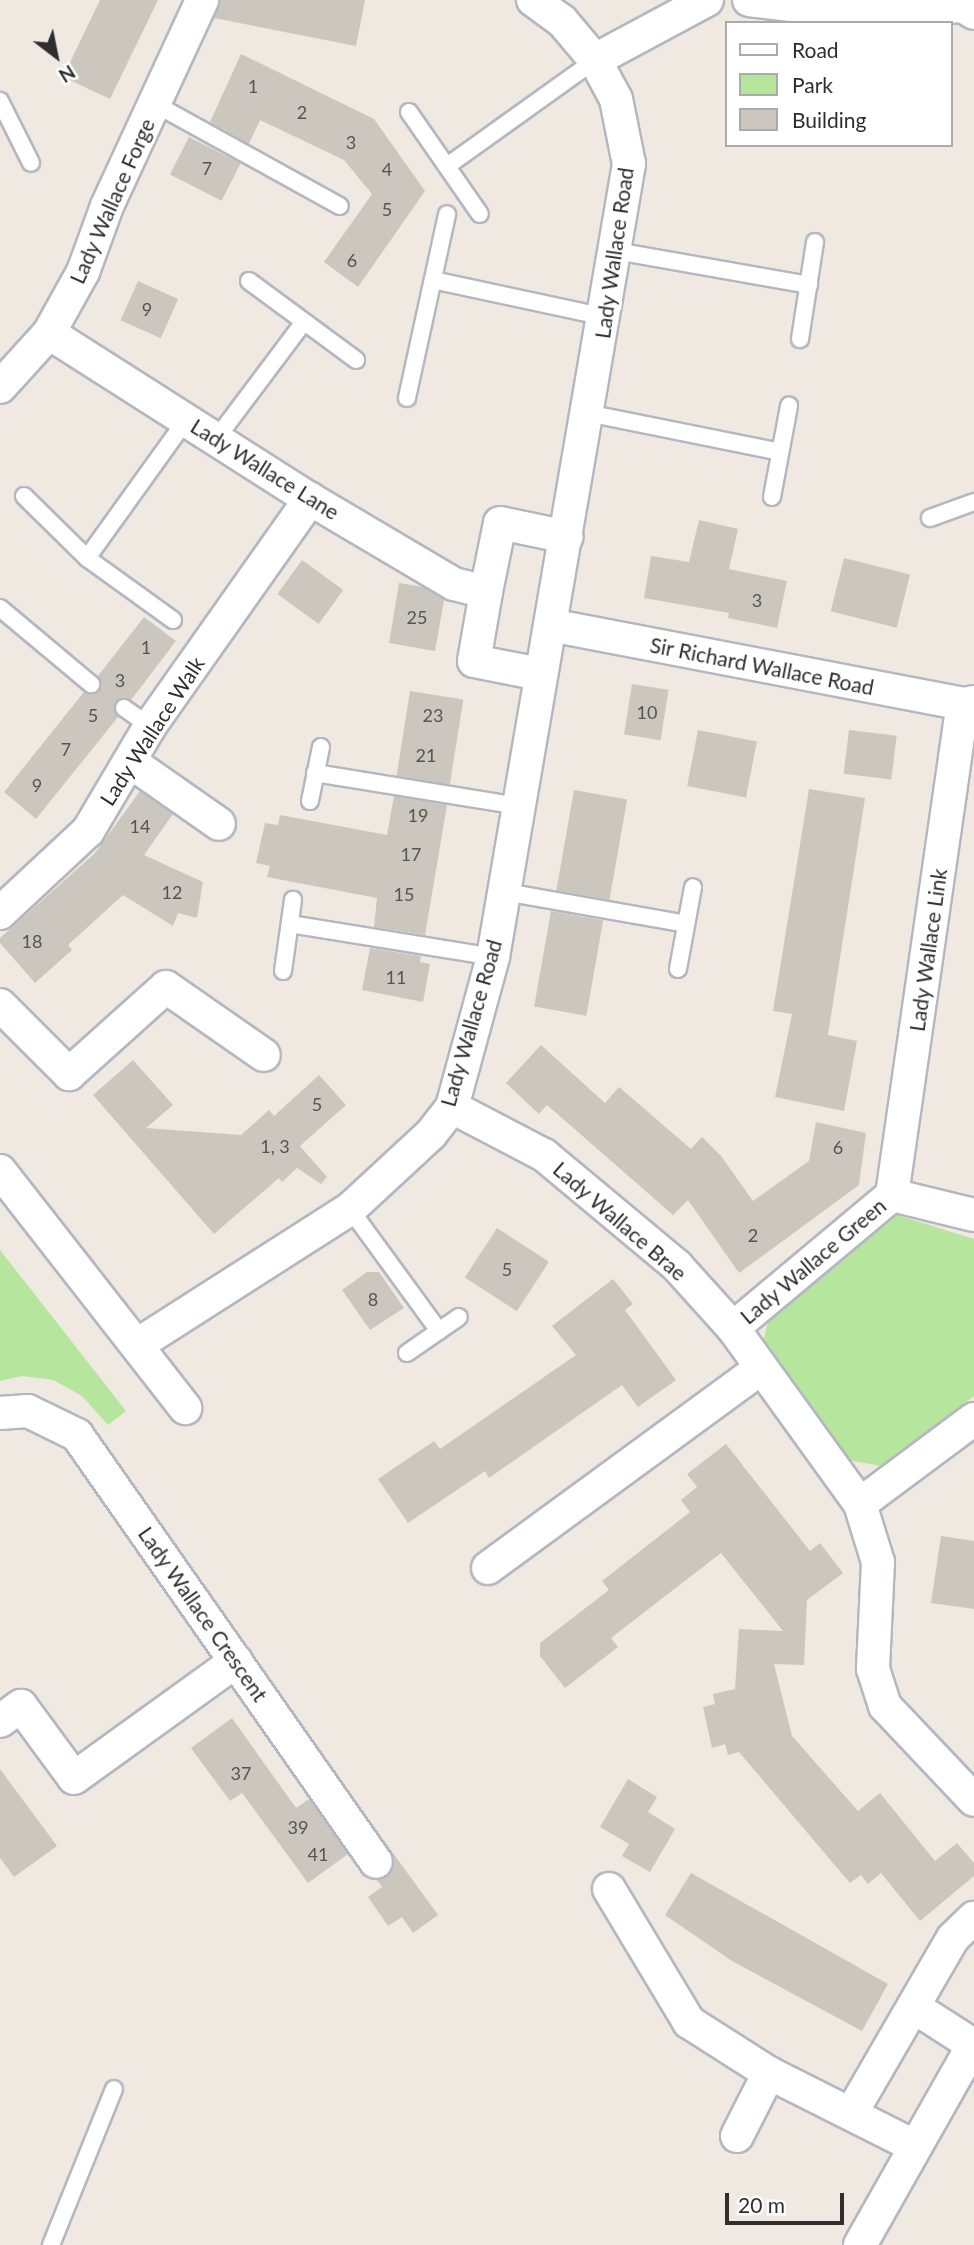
<!DOCTYPE html>
<html>
<head>
<meta charset="utf-8">
<style>
  body { margin:0 }
  #map { position:relative; width:974px; height:2245px; overflow:hidden; background:#efe9e1; font-family:Lato,sans-serif }
  div>[style] { position:absolute }
  .green>* { inset:0; background:#b6e59e }
  .building>* { inset:0; background:#cbc7bf; transform-origin:0 0 }
  .roads { filter:drop-shadow(2px 0 #b4b7c1) drop-shadow(-2px 0 #b4b7c1) drop-shadow(0 2px #b4b7c1) drop-shadow(0 -2px #b4b7c1) }
  .service>* { height:16px; margin:-8px; padding:0 8px; transform-origin:8px; border-radius:8px; background:#fff }
  .minor>* { height:32px; margin:-16px; padding:0 16px; transform-origin:16px; border-radius:16px; background:#fff }
  span { translate:-50% -50%; white-space:nowrap; text-align:center; line-height:1.15; -webkit-text-stroke:6px #fff; paint-order:stroke }
  .number-label { font-size:18px; color:#555452 }
  .number-label span { -webkit-text-stroke-width:0 }
  .street-label { font-size:21px; color:#2e2e2e }
  .legend { position:absolute; left:725px; top:21px; width:228px; height:126px; box-sizing:border-box; background:#fff; border:2px solid #ababab; margin:0; padding:9px 12px; list-style:none; font-size:21px; color:#2e2e2e }
  .legend li { display:flex; align-items:center; gap:14px; height:35px }
  .legend b { width:35px; border:2px solid #ababab }
  .north { position:absolute; left:21px; top:21px; width:70px; height:70px; -webkit-text-stroke:5px #fff; paint-order:stroke; rotate:148deg; font-size:19px; font-weight:700; line-height:28px; text-align:center; color:#2e2e2e }
  .north::after { content:''; display:block; margin:auto; width:24px; height:32px; background:#2e2e2e; clip-path:polygon(50% 0,100% 100%,50% 72%,0 100%) }
  .scale { position:absolute; left:725px; top:2193px; width:119px; height:32px; box-sizing:border-box; border:4px solid #2e2e2e; border-top:0; padding-left:9px; font-size:21px; line-height:24px; white-space:nowrap; color:#2e2e2e; -webkit-text-stroke:5px #fff; paint-order:stroke }
</style>
</head>
<body>
<div id="map">
  <div class="green">
    <div style="clip-path:polygon(897px 1215px,974px 1239px,974px 1396px,881px 1466px,848px 1460px,761px 1350px,771px 1310px)"></div>
    <div style="clip-path:polygon(0 1250px,126px 1411px,108px 1425px,82px 1396px,53px 1380px,22px 1376px,0 1381px)"></div>
  </div>
  <div class="building">
    <div style="clip-path:polygon(100px 0,158px 0,110px 99px,63px 77px)"></div>
    <div style="clip-path:polygon(220px 0,365px 0,356px 46px,214px 18px)"></div>
    <div style="clip-path:polygon(241px 54px,374px 119px,425px 191px,358px 287px,324px 262px,372px 194px,344px 160px,260px 120px,249px 144px,210px 122px)"></div>
    <div style="left:189px;top:137px;width:58px;height:42px;rotate:27deg"></div>
    <div style="left:138px;top:281px;width:44px;height:43px;rotate:24deg"></div>
    <div style="clip-path:polygon(699px 520px,738px 529px,729px 569px,787px 581px,777px 628px,728px 618px,729px 613px,644px 598px,651px 556px,689px 562px)"></div>
    <div style="left:844px;top:558px;width:68px;height:55px;rotate:14deg"></div>
    <div style="left:302px;top:560px;width:51px;height:42px;rotate:36deg"></div>
    <div style="clip-path:polygon(399px 583px,423px 587px,444px 600px,435px 651px,389px 643px)"></div>
    <div style="clip-path:polygon(144px 617px,176px 641px,131px 700px,116px 702px,118px 717px,36px 819px,4px 792px,84px 692px,99px 690px,98px 676px)"></div>
    <div style="left:632px;top:684px;width:37px;height:51px;rotate:9deg"></div>
    <div style="left:410px;top:691px;width:54px;height:86px;rotate:9deg"></div>
    <div style="left:698px;top:730px;width:60px;height:57px;rotate:11deg"></div>
    <div style="left:849px;top:730px;width:48px;height:44px;rotate:7deg"></div>
    <div style="clip-path:polygon(809px 789px,865px 798px,828px 1035px,857px 1041px,844px 1111px,775px 1097px,792px 1014px,773px 1011px)"></div>
    <div style="left:574px;top:790px;width:54px;height:102px;rotate:10deg"></div>
    <div style="clip-path:polygon(140px 791px,173px 814px,144px 855px,203px 882px,197px 918px,178px 913px,173px 926px,123px 895px,68px 945px,72px 950px,35px 983px,0 943px,0 938px,95px 853px)"></div>
    <div style="clip-path:polygon(394px 796px,447px 805px,425px 935px,374px 927px,377px 898px,267px 877px,270px 866px,256px 863px,265px 823px,278px 825px,280px 815px,387px 835px)"></div>
    <div style="left:551px;top:911px;width:53px;height:97px;rotate:10deg"></div>
    <div style="clip-path:polygon(370px 948px,421px 956px,420px 962px,430px 964px,423px 1002px,362px 990px)"></div>
    <div style="clip-path:polygon(541px 1045px,605px 1103px,619px 1087px,691px 1149px,702px 1137px,721px 1156px,753px 1201px,809px 1161px,816px 1122px,866px 1133px,859px 1185px,739px 1273px,688px 1200px,673px 1215px,547px 1105px,539px 1114px,506px 1083px)"></div>
    <div style="clip-path:polygon(133px 1060px,173px 1105px,146px 1128px,241px 1135px,269px 1110px,274px 1116px,319px 1075px,346px 1105px,300px 1146px,327px 1177px,321px 1184px,297px 1168px,282px 1182px,279px 1178px,214px 1234px,93px 1095px)"></div>
    <div style="left:497px;top:1228px;width:62px;height:59px;rotate:33deg"></div>
    <div style="clip-path:polygon(367px 1272px,379px 1272px,404px 1308px,370px 1330px,342px 1290px)"></div>
    <div style="clip-path:polygon(613px 1279px,633px 1304px,625px 1310px,676px 1380px,638px 1407px,622px 1385px,489px 1478px,485px 1471px,408px 1523px,378px 1479px,434px 1441px,440px 1449px,576px 1355px,552px 1326px)"></div>
    <div style="clip-path:polygon(726px 1444px,810px 1551px,820px 1543px,843px 1573px,807px 1600px,804px 1665px,774px 1664px,792px 1736px,858px 1811px,880px 1793px,935px 1861px,957px 1843px,974px 1863px,974px 1876px,920px 1921px,881px 1873px,868px 1884px,861px 1875px,850px 1883px,739px 1752px,728px 1755px,725px 1744px,712px 1748px,703px 1707px,715px 1704px,713px 1694px,735px 1689px,739px 1629px,783px 1631px,721px 1553px,611px 1638px,618px 1647px,565px 1688px,540px 1656px,540px 1643px,609px 1590px,602px 1581px,690px 1512px,681px 1500px,697px 1487px,687px 1474px)"></div>
    <div style="clip-path:polygon(941px 1536px,974px 1541px,974px 1609px,931px 1603px)"></div>
    <div style="clip-path:polygon(232px 1718px,296px 1808px,309px 1799px,348px 1854px,308px 1883px,242px 1793px,230px 1801px,191px 1748px)"></div>
    <div style="clip-path:polygon(0 1769px,57px 1846px,14px 1877px,0 1858px)"></div>
    <div style="clip-path:polygon(628px 1779px,657px 1797px,648px 1812px,675px 1829px,650px 1872px,622px 1856px,629px 1844px,600px 1827px)"></div>
    <div style="clip-path:polygon(382px 1838px,438px 1915px,413px 1933px,402px 1917px,388px 1926px,368px 1897px,382px 1887px,377px 1880px,393px 1869px,394px 1860px)"></div>
    <div style="clip-path:polygon(691px 1873px,888px 1984px,862px 2031px,732px 1961px,665px 1915px)"></div>
  </div>
  <div class="roads">
    <div class="service">
      <div style="left:0;top:101px;width:69px;rotate:63.4deg"></div>
      <div style="left:155px;top:104px;width:211px;rotate:28.9deg"></div>
      <div style="left:409px;top:112px;width:124px;rotate:55.2deg"></div>
      <div style="left:447px;top:166px;width:182px;rotate:-35.6deg"></div>
      <div style="left:616px;top:251px;width:196px;rotate:10deg"></div>
      <div style="left:433px;top:280px;width:176px;rotate:12.1deg"></div>
      <div style="left:249px;top:281px;width:133px;rotate:36.4deg"></div>
      <div style="left:800px;top:339px;width:98px;rotate:-81.2deg"></div>
      <div style="left:407px;top:398px;width:188px;rotate:-77.7deg"></div>
      <div style="left:587px;top:413px;width:197px;rotate:11.4deg"></div>
      <div style="left:216px;top:439px;width:146px;rotate:-53.1deg"></div>
      <div style="left:24px;top:496px;width:88px;rotate:44.5deg"></div>
      <div style="left:87px;top:558px;width:106px;rotate:35.8deg"></div>
      <div style="left:772px;top:497px;width:93px;rotate:-79.4deg"></div>
      <div style="left:930px;top:518px;width:47px;rotate:-20deg"></div>
      <div style="left:87px;top:558px;width:170px;rotate:-54.3deg"></div>
      <div style="left:0;top:608px;width:119px;rotate:39.9deg"></div>
      <div style="left:124px;top:708px;width:32px;rotate:35deg"></div>
      <div style="left:315px;top:773px;width:207px;rotate:9.2deg"></div>
      <div style="left:310px;top:801px;width:55px;rotate:-78.5deg"></div>
      <div style="left:505px;top:892px;width:184px;rotate:10deg"></div>
      <div style="left:290px;top:924px;width:206px;rotate:9.2deg"></div>
      <div style="left:678px;top:969px;width:83px;rotate:-79.6deg"></div>
      <div style="left:283px;top:971px;width:72px;rotate:-82deg"></div>
      <div style="left:350px;top:1209px;width:151px;rotate:53.9deg"></div>
      <div style="left:407px;top:1353px;width:63px;rotate:-34.7deg"></div>
      <div style="left:51px;top:2245px;width:168px;rotate:-68deg"></div>
    </div>
    <div class="minor">
      <div style="left:749px;top:0;width:108px;rotate:6.9deg"></div>
      <div style="left:856px;top:13px;width:107px;rotate:-3.7deg"></div>
      <div style="left:963px;top:6px;width:13px;rotate:32deg"></div>
      <div style="left:595px;top:60px;width:127px;rotate:-28.2deg"></div>
      <div style="left:49px;top:333px;width:309px;rotate:32.5deg"></div>
      <div style="left:310px;top:499px;width:167px;rotate:30.6deg"></div>
      <div style="left:454px;top:584px;width:33px;rotate:14deg"></div>
      <div style="left:0;top:387px;width:73px;rotate:-47.8deg"></div>
      <div style="left:49px;top:333px;width:70px;rotate:-60.9deg"></div>
      <div style="left:83px;top:272px;width:70px;rotate:-70deg"></div>
      <div style="left:107px;top:206px;width:227px;rotate:-65.2deg"></div>
      <div style="left:550px;top:625px;width:420px;rotate:10.8deg"></div>
      <div style="left:963px;top:704px;width:11px;rotate:-10deg"></div>
      <div style="left:540px;top:674px;width:67px;rotate:-168.9deg"></div>
      <div style="left:474px;top:661px;width:70px;rotate:-80.1deg"></div>
      <div style="left:486px;top:592px;width:70px;rotate:-78.5deg"></div>
      <div style="left:500px;top:523px;width:68px;rotate:11.8deg"></div>
      <div style="left:132px;top:763px;width:106px;rotate:35deg"></div>
      <div style="left:0;top:913px;width:120px;rotate:-43deg"></div>
      <div style="left:88px;top:831px;width:122px;rotate:-59.4deg"></div>
      <div style="left:150px;top:726px;width:278px;rotate:-54.8deg"></div>
      <div style="left:0;top:1005px;width:98px;rotate:45deg"></div>
      <div style="left:69px;top:1074px;width:130px;rotate:-41.9deg"></div>
      <div style="left:166px;top:987px;width:119px;rotate:34.8deg"></div>
      <div style="left:452px;top:1107px;width:104px;rotate:27.6deg"></div>
      <div style="left:544px;top:1155px;width:173px;rotate:39.8deg"></div>
      <div style="left:677px;top:1266px;width:84px;rotate:47.9deg"></div>
      <div style="left:733px;top:1328px;width:217px;rotate:54.2deg"></div>
      <div style="left:860px;top:1504px;width:61px;rotate:72.8deg"></div>
      <div style="left:878px;top:1562px;width:107px;rotate:92.7deg"></div>
      <div style="left:873px;top:1669px;width:39px;rotate:72deg"></div>
      <div style="left:885px;top:1706px;width:129px;rotate:46.6deg"></div>
      <div style="left:0;top:1171px;width:301px;rotate:52deg"></div>
      <div style="left:892px;top:1195px;width:496px;rotate:-81.8deg"></div>
      <div style="left:892px;top:1195px;width:84px;rotate:13.7deg"></div>
      <div style="left:733px;top:1328px;width:207px;rotate:-39.9deg"></div>
      <div style="left:137px;top:1345px;width:253px;rotate:-32.6deg"></div>
      <div style="left:350px;top:1209px;width:110px;rotate:-42.8deg"></div>
      <div style="left:431px;top:1134px;width:34px;rotate:-52deg"></div>
      <div style="left:452px;top:1107px;width:156px;rotate:-74.7deg"></div>
      <div style="left:493px;top:957px;width:805px;rotate:-80.27deg"></div>
      <div style="left:629px;top:164px;width:66px;rotate:-101.3deg"></div>
      <div style="left:616px;top:99px;width:44px;rotate:-118.3deg"></div>
      <div style="left:595px;top:60px;width:51px;rotate:-130.2deg"></div>
      <div style="left:562px;top:21px;width:36px;rotate:-144deg"></div>
      <div style="left:0;top:1413px;width:28px;rotate:-4deg"></div>
      <div style="left:28px;top:1411px;width:55px;rotate:26.1deg"></div>
      <div style="left:77px;top:1435px;width:521px;rotate:55deg"></div>
      <div style="left:860px;top:1504px;width:142px;rotate:-36.7deg"></div>
      <div style="left:488px;top:1568px;width:338px;rotate:-36.2deg"></div>
      <div style="left:0;top:1721px;width:26px;rotate:-36deg"></div>
      <div style="left:21px;top:1706px;width:89px;rotate:53.6deg"></div>
      <div style="left:74px;top:1778px;width:200px;rotate:-35.8deg"></div>
      <div style="left:609px;top:1889px;width:155px;rotate:59deg"></div>
      <div style="left:689px;top:2022px;width:95px;rotate:32.5deg"></div>
      <div style="left:769px;top:2073px;width:162px;rotate:26.7deg"></div>
      <div style="left:852px;top:2112px;width:201px;rotate:-59.9deg"></div>
      <div style="left:953px;top:1938px;width:29px;rotate:-44deg"></div>
      <div style="left:737px;top:2136px;width:71px;rotate:-63.1deg"></div>
      <div style="left:860px;top:2245px;width:230px;rotate:-60.5deg"></div>
      <div style="left:973px;top:2045px;width:70px;rotate:-147.2deg"></div>
    </div>
  </div>
  <div class="number-label">
    <span style="left:253px;top:86px">1</span>
    <span style="left:302px;top:112px">2</span>
    <span style="left:351px;top:142px">3</span>
    <span style="left:207px;top:168px">7</span>
    <span style="left:387px;top:169px">4</span>
    <span style="left:387px;top:209px">5</span>
    <span style="left:352px;top:260px">6</span>
    <span style="left:147px;top:309px">9</span>
    <span style="left:757px;top:600px">3</span>
    <span style="left:417px;top:617px">25</span>
    <span style="left:146px;top:647px">1</span>
    <span style="left:120px;top:680px">3</span>
    <span style="left:647px;top:712px">10</span>
    <span style="left:93px;top:715px">5</span>
    <span style="left:433px;top:715px">23</span>
    <span style="left:66px;top:749px">7</span>
    <span style="left:426px;top:755px">21</span>
    <span style="left:37px;top:785px">9</span>
    <span style="left:418px;top:815px">19</span>
    <span style="left:140px;top:826px">14</span>
    <span style="left:411px;top:854px">17</span>
    <span style="left:172px;top:892px">12</span>
    <span style="left:404px;top:894px">15</span>
    <span style="left:32px;top:941px">18</span>
    <span style="left:396px;top:977px">11</span>
    <span style="left:317px;top:1104px">5</span>
    <span style="left:275px;top:1146px">1, 3</span>
    <span style="left:838px;top:1147px">6</span>
    <span style="left:753px;top:1235px">2</span>
    <span style="left:507px;top:1269px">5</span>
    <span style="left:373px;top:1299px">8</span>
    <span style="left:241px;top:1773px">37</span>
    <span style="left:298px;top:1827px">39</span>
    <span style="left:318px;top:1854px">41</span>
  </div>
  <div class="street-label">
    <span style="left:112px;top:201px;rotate:-66deg">Lady Wallace Forge</span>
    <span style="left:614px;top:253px;rotate:-82deg">Lady Wallace Road</span>
    <span style="left:265px;top:469px;rotate:32deg">Lady Wallace Lane</span>
    <span style="left:762px;top:666px;rotate:11deg">Sir Richard Wallace Road</span>
    <span style="left:152px;top:731px;rotate:-57deg">Lady Wallace Walk</span>
    <span style="left:928px;top:950px;rotate:-82deg">Lady Wallace Link</span>
    <span style="left:471px;top:1023px;rotate:-74deg">Lady Wallace Road</span>
    <span style="left:620px;top:1221px;rotate:41deg">Lady Wallace Brae</span>
    <span style="left:813px;top:1261px;rotate:-40deg">Lady Wallace Green</span>
    <span style="left:203px;top:1614px;rotate:55deg">Lady Wallace Crescent</span>
  </div>
  <ul class="legend">
  <li><b style="height:9px;background:#fff"></b>Road</li>
  <li><b style="height:19px;background:#b6e59e"></b>Park</li>
  <li><b style="height:19px;background:#cbc7bf"></b>Building</li>
  </ul>
  <div class="north">N</div>
  <div class="scale">20 m</div>
</div>
</body>
</html>
